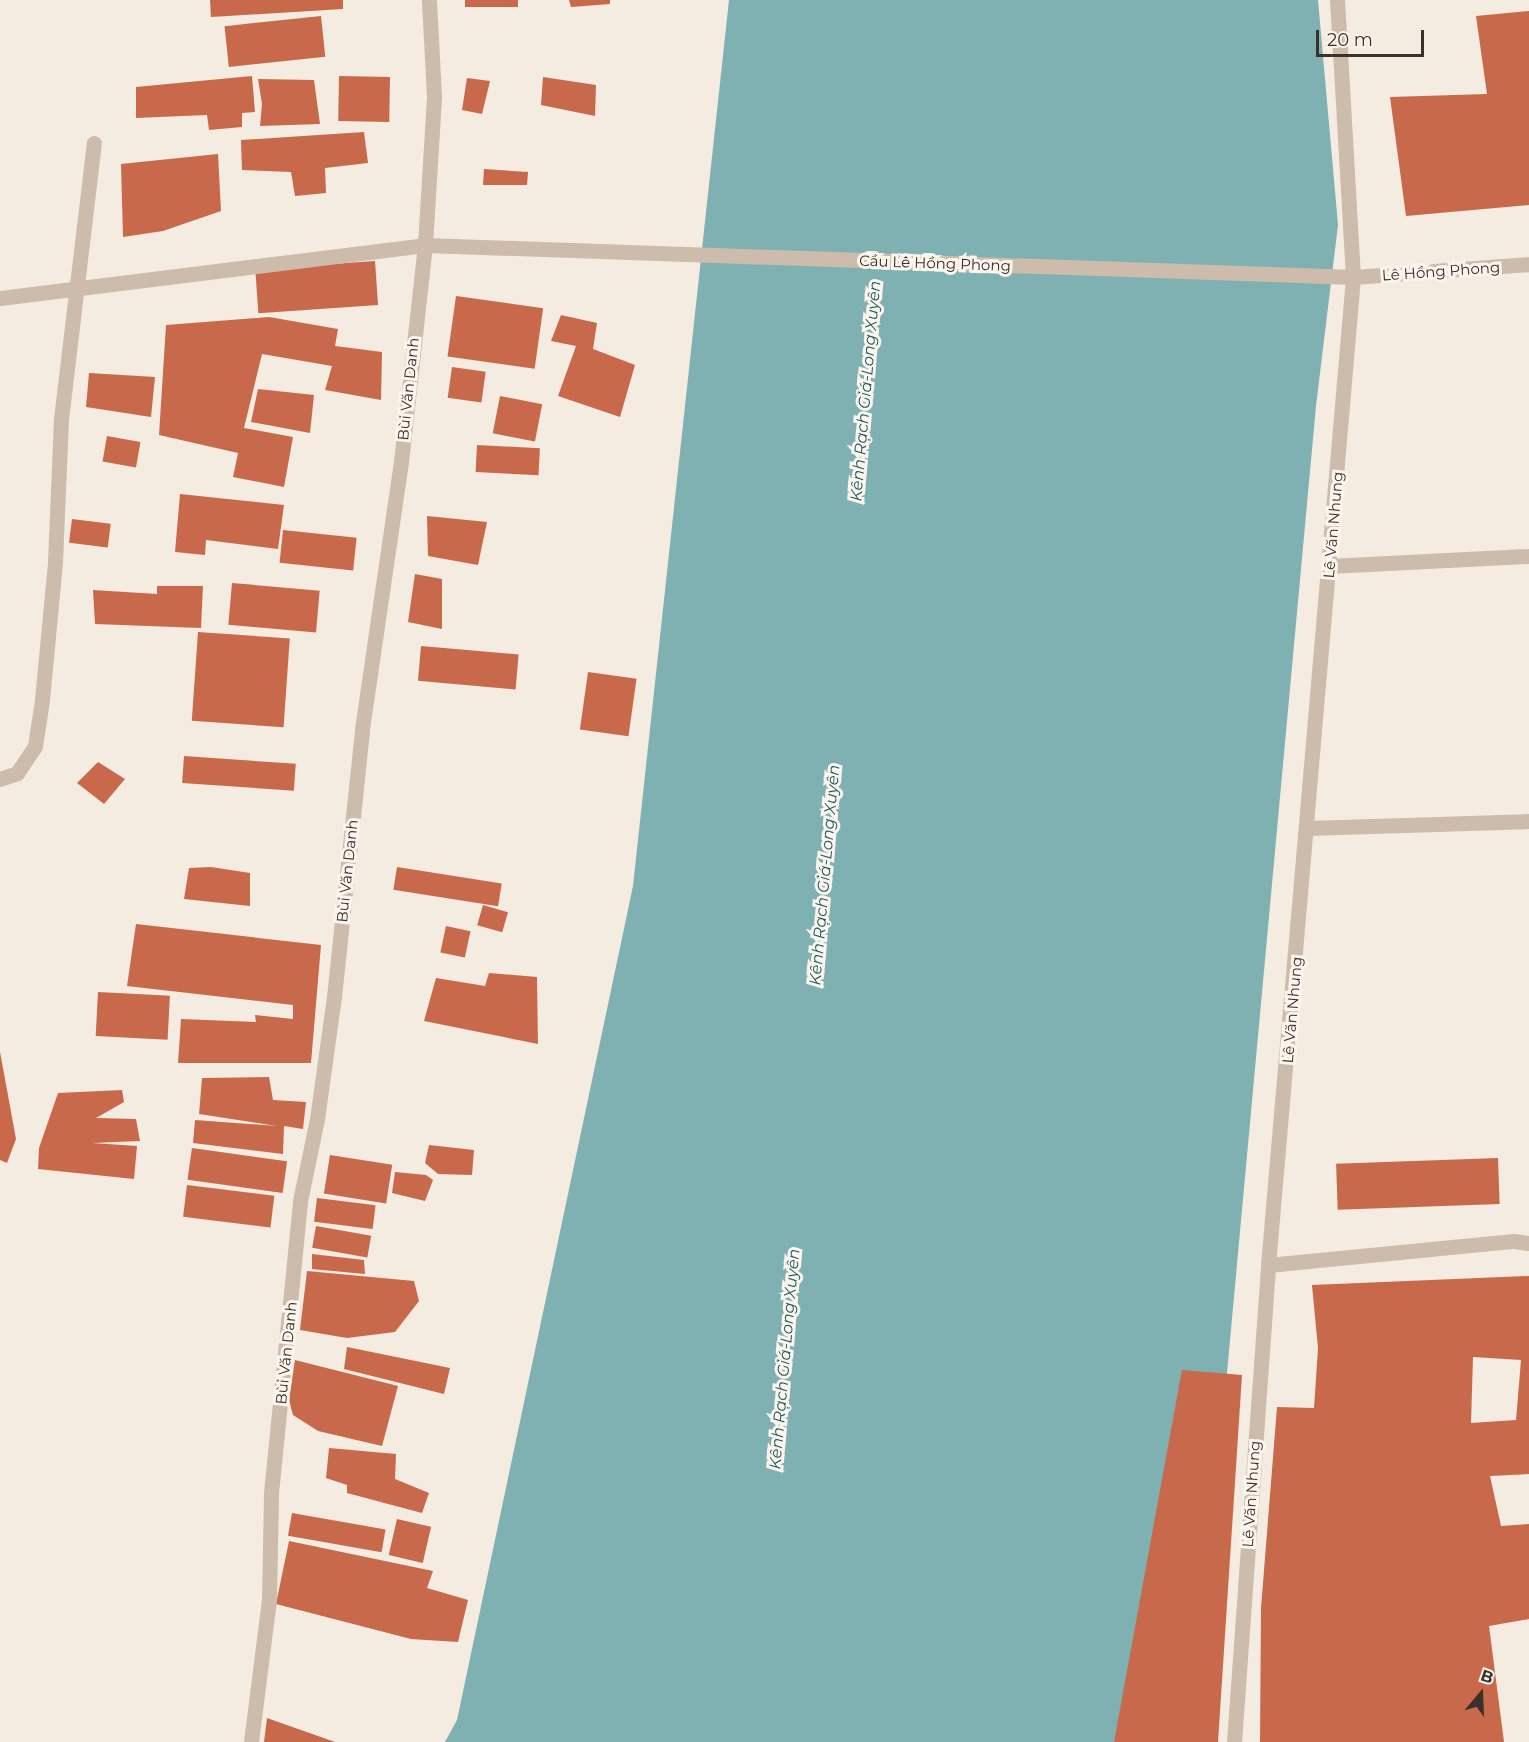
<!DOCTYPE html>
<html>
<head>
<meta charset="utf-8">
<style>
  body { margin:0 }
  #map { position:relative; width:1529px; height:1742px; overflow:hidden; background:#f4ebe1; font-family:Montserrat,sans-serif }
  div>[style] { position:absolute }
  .water>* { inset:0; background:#7fb0b2 }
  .building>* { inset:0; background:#c8694b; transform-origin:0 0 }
  .minor>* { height:15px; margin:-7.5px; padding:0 7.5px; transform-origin:7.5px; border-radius:7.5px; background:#cdbbac }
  span { translate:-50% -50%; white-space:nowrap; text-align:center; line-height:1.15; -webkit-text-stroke:6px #fbf5ee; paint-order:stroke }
  .street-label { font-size:15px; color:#3b302b }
  .water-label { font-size:16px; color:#1f5a5e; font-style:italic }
  .north { position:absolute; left:1451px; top:1664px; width:60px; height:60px; -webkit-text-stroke:4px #fbf5ee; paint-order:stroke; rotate:19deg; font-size:16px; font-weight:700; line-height:24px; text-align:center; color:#3b302b }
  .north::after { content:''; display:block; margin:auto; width:21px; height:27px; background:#3b302b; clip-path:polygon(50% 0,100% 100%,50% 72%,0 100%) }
  .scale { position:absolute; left:1316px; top:30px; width:108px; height:27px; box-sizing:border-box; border:3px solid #3b302b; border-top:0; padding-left:8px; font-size:18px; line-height:21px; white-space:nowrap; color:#3b302b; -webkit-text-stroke:4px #fbf5ee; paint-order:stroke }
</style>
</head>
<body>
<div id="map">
  <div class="water">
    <div style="clip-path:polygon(729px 0,1318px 0,1338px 225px,1316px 406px,1193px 1742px,445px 1742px,457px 1720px,633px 886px)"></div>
  </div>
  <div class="building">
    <div style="clip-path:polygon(210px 0,343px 0,343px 9px,211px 17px)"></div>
    <div style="left:465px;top:0;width:53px;height:7px"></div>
    <div style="clip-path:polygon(569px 0,610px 0,610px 4px,571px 7px)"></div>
    <div style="clip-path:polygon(1529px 11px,1529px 205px,1406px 216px,1390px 97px,1487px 94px,1476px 16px)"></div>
    <div style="left:321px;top:16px;width:41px;height:97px;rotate:84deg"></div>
    <div style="clip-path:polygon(252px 76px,255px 112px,242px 113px,242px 127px,209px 130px,207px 115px,136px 118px,136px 87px)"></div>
    <div style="left:390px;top:77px;width:45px;height:51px;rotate:91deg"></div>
    <div style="clip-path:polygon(543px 77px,596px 85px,595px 116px,541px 105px)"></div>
    <div style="clip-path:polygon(467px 78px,490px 81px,482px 114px,462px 110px)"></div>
    <div style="clip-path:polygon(258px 79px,314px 80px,320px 124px,260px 126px,262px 104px)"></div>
    <div style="clip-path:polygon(364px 132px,368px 163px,325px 168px,326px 193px,295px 196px,291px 172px,242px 170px,241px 140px)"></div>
    <div style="clip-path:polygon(218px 154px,221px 211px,163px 231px,123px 237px,121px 164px)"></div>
    <div style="clip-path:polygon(484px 169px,528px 172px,527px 185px,483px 185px)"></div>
    <div style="left:375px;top:261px;width:44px;height:120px;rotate:86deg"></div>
    <div style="left:456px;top:296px;width:88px;height:61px;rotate:8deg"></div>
    <div style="clip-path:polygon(561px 315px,597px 323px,593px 349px,635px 365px,620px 417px,558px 396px,576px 346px,551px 341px)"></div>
    <div style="clip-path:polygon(269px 317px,338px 329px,335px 346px,382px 352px,381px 400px,325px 390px,332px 366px,262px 354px,244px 428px,293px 437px,284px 487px,233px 477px,238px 453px,159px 435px,166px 325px)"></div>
    <div style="left:452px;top:367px;width:34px;height:31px;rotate:8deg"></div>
    <div style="clip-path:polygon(89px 373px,155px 377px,151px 417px,86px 407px)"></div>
    <div style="clip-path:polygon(258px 389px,314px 395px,310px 433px,251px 422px)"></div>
    <div style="left:500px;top:396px;width:43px;height:38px;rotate:11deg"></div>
    <div style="left:107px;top:436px;width:34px;height:26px;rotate:10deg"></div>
    <div style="left:477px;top:445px;width:63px;height:27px;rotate:3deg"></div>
    <div style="clip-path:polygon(180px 494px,284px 505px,278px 549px,206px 540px,205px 555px,175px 552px)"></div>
    <div style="clip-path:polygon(427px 516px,487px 522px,478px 565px,428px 556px)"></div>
    <div style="left:72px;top:519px;width:39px;height:24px;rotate:7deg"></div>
    <div style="left:283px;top:530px;width:74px;height:33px;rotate:6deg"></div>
    <div style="clip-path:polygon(415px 574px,442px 579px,442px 629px,408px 622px)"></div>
    <div style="left:232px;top:583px;width:88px;height:42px;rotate:5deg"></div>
    <div style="clip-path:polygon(157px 586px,203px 586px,201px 628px,95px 624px,93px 590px,157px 594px)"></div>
    <div style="left:198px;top:632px;width:92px;height:89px;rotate:4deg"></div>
    <div style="left:421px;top:646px;width:98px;height:35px;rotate:5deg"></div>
    <div style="left:588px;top:672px;width:49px;height:58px;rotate:8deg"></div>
    <div style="left:184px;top:756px;width:112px;height:27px;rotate:4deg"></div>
    <div style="clip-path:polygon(98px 762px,125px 779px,104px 804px,77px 783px)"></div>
    <div style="clip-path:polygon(211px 867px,250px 873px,250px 906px,184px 899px,189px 868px)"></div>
    <div style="left:397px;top:867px;width:106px;height:23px;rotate:9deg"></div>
    <div style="left:483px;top:905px;width:26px;height:21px;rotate:16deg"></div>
    <div style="clip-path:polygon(136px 924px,321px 945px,311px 1063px,178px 1063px,181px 1019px,256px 1022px,255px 1015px,293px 1019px,293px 1005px,127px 986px)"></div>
    <div style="left:446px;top:926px;width:25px;height:27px;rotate:12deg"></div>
    <div style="clip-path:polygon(489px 973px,537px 977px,538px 1044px,424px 1021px,436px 978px,485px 986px)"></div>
    <div style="left:98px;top:992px;width:72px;height:44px;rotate:3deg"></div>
    <div style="clip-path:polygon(0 1052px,16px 1139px,7px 1163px,0 1160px)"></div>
    <div style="clip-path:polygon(269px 1077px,273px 1100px,306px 1102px,303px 1129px,284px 1126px,283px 1154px,193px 1143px,195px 1120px,277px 1126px,199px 1114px,202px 1078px)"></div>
    <div style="clip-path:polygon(122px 1090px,124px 1102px,96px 1118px,136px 1119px,140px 1141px,92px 1143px,137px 1146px,134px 1179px,38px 1169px,39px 1148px,58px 1093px)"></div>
    <div style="clip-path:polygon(429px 1145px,474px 1150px,472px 1175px,438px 1174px,425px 1163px)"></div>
    <div style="left:192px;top:1148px;width:96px;height:32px;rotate:8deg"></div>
    <div style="left:330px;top:1155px;width:63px;height:39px;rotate:9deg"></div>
    <div style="left:1498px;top:1158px;width:46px;height:162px;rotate:88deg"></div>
    <div style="clip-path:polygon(395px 1172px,426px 1175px,433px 1180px,425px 1201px,392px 1193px)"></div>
    <div style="left:187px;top:1185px;width:88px;height:32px;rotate:7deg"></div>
    <div style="left:317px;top:1198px;width:59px;height:24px;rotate:7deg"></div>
    <div style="left:316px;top:1226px;width:56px;height:22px;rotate:10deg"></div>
    <div style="clip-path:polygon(312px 1254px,364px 1260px,365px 1274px,312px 1269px)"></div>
    <div style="clip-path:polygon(307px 1271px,414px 1281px,419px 1301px,395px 1332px,347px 1338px,300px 1330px)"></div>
    <div style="clip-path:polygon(evenodd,1529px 1276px,1529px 1474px,1490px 1476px,1501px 1526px,1529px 1524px,1529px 1619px,1489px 1626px,1504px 1742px,1260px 1742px,1261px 1608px,1277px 1407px,1314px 1408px,1318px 1348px,1312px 1285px,1529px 1276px,1473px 1357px,1521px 1360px,1516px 1420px,1471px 1423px,1473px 1357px)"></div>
    <div style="clip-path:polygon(347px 1347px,450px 1368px,444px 1394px,344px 1369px)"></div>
    <div style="clip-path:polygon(295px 1360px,398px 1386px,382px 1446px,318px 1431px,293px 1415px,289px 1400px)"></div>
    <div style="clip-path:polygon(1182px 1370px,1242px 1375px,1218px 1742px,1114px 1742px)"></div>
    <div style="clip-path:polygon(329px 1448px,396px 1454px,395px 1479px,429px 1493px,422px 1513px,347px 1493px,347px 1485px,326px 1478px)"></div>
    <div style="left:292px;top:1513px;width:95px;height:23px;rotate:10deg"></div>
    <div style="left:397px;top:1519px;width:35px;height:37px;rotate:13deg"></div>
    <div style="clip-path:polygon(289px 1541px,433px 1571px,427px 1588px,468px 1600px,458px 1642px,411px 1639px,276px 1604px)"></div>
    <div style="clip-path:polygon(267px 1718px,335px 1742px,264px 1742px)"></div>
  </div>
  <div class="minor">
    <div style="left:0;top:298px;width:428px;rotate:-7.1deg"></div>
    <div style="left:425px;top:245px;width:929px;rotate:1.97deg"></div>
    <div style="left:1353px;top:277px;width:176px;rotate:-4.2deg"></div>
    <div style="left:1329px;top:566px;width:200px;rotate:-2.9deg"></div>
    <div style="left:0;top:779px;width:18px;rotate:-19deg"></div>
    <div style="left:17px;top:773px;width:32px;rotate:-56deg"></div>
    <div style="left:35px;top:746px;width:47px;rotate:-81.3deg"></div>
    <div style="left:42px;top:700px;width:139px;rotate:-84.6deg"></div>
    <div style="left:55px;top:562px;width:143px;rotate:-87.6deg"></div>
    <div style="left:61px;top:419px;width:278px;rotate:-83.2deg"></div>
    <div style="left:1308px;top:828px;width:221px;rotate:-1.8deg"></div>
    <div style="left:1268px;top:1265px;width:247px;rotate:-5.6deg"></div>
    <div style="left:1514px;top:1241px;width:15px;rotate:8deg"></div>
    <div style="left:251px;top:1742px;width:143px;rotate:-82.8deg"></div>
    <div style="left:269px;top:1600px;width:107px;rotate:-88.9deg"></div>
    <div style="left:271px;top:1493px;width:293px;rotate:-84.3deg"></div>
    <div style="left:300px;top:1201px;width:84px;rotate:-78.3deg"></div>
    <div style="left:317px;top:1119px;width:123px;rotate:-82.1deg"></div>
    <div style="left:334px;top:997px;width:269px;rotate:-84deg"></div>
    <div style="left:362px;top:729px;width:270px;rotate:-81.7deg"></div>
    <div style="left:401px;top:462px;width:218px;rotate:-83.7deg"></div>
    <div style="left:425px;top:245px;width:149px;rotate:-86.5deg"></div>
    <div style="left:434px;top:96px;width:96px;rotate:-93deg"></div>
    <div style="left:1234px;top:1742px;width:478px;rotate:-85.9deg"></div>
    <div style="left:1268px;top:1265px;width:992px;rotate:-85.08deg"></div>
    <div style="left:1353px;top:277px;width:277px;rotate:-93.3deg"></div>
  </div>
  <div class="street-label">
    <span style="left:935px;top:263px;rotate:2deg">Cầu Lê Hồng Phong</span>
    <span style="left:1441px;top:271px;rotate:-4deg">Lê Hồng Phong</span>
    <span style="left:408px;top:389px;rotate:-84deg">Bùi Văn Danh</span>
    <span style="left:1333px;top:525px;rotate:-85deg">Lê Văn Nhung</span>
    <span style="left:347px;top:871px;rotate:-84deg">Bùi Văn Danh</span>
    <span style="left:1292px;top:1010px;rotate:-85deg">Lê Văn Nhung</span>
    <span style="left:286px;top:1353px;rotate:-84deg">Bùi Văn Danh</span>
    <span style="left:1251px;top:1494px;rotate:-86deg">Lê Văn Nhung</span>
  </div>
  <div class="water-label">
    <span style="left:866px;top:391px;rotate:-85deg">Kênh Rạch Giá-Long Xuyên</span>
    <span style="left:825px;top:875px;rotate:-85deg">Kênh Rạch Giá-Long Xuyên</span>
    <span style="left:785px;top:1359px;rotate:-85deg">Kênh Rạch Giá-Long Xuyên</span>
  </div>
  <div class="north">B</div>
  <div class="scale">20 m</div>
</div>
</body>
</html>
